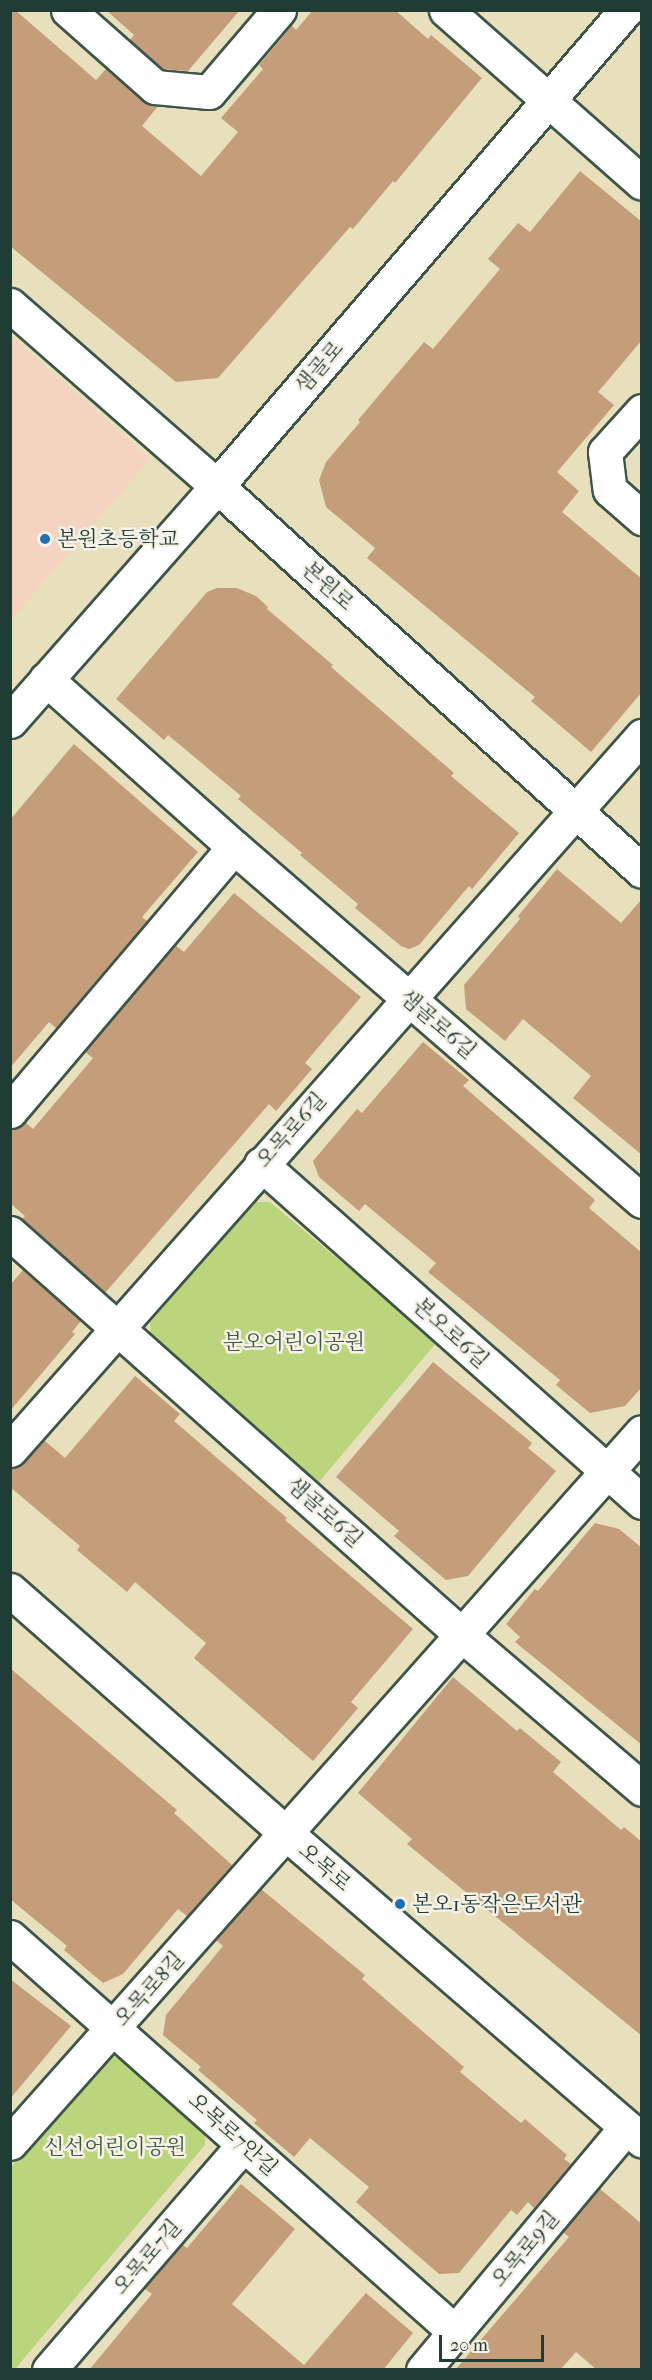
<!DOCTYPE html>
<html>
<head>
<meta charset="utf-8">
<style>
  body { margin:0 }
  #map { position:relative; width:652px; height:2380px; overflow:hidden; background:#e8e0bc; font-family:"IM FELL French Canon","Noto Serif KR",serif }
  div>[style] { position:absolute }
  .built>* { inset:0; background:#f4d3c0 }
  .green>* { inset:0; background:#bad57b }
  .building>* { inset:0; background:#c49d7a }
  .roads { filter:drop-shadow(2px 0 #3d5548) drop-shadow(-2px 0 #3d5548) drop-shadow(0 2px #3d5548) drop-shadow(0 -2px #3d5548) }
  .minor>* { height:33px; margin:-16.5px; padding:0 16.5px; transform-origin:16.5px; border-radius:16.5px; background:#fff }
  .dots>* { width:16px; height:16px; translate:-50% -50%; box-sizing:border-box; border:3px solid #f7f3e8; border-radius:50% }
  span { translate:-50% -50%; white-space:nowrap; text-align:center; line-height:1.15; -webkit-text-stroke:5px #f7f3e8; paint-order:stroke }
  .street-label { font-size:21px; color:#1f3d34 }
  .poi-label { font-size:21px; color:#1f3d34 }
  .left { translate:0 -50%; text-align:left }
  .park-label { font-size:21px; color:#3e5b42 }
  .frame { position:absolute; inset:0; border:12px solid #1f3d34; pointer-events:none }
  .scale { position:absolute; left:439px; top:2335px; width:105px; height:27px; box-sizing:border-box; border:3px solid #1f3d34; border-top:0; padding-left:8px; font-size:18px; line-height:21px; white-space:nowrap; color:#1f3d34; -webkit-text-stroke:4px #f7f3e8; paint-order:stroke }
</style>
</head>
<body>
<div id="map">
  <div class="built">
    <div style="clip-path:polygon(11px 337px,150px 459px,11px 620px)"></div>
  </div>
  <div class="green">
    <div style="clip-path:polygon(252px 1202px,270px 1202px,437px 1342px,319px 1482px,151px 1341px,150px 1323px)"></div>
    <div style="clip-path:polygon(121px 2057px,204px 2127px,205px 2145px,15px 2369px,11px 2370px,11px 2167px,102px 2058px)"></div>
  </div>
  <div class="building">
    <div style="clip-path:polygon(10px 10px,15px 10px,96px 80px,106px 69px,143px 101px,158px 106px,142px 126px,201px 176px,238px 132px,221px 118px,263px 69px,259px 65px,292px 26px,296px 30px,313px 10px,395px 10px,428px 39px,431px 35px,482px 78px,395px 183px,393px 181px,353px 229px,350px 227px,218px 378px,176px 382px,10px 246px)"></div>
    <div style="clip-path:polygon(106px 10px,240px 10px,188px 71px,163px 69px,130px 40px,134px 35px)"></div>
    <div style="clip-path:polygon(580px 171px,642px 222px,642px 340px,598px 392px,614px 405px,557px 472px,579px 491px,562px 512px,642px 579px,642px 692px,591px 752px,531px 701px,535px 697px,367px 558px,375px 548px,326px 507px,319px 480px,326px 462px,360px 422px,358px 420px,424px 342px,433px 349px,500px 269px,488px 259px,518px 223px,530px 232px)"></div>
    <div style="clip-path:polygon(217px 588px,237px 588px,256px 596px,268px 607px,267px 609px,333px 665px,331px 667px,454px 773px,451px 776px,519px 833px,472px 889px,469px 886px,419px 945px,409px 949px,401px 946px,355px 908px,358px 904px,300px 855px,302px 853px,238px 799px,241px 796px,168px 735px,164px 740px,116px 699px,207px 592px)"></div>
    <div style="clip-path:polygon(74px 744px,198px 852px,142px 917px,147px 921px,56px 1028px,49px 1022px,10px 1068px,10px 820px)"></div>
    <div style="clip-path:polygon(557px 869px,621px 923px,642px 899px,642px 1155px,573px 1098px,591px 1076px,523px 1019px,505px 1041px,466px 1009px,464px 985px,520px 919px,518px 916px)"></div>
    <div style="clip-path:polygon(234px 893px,361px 997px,305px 1063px,312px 1069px,276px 1111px,269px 1104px,105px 1293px,22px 1219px,25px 1216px,10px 1203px,10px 1129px,25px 1122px,33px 1129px,93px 1058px,85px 1052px,175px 945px,184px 952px)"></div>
    <div style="clip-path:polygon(423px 1042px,469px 1080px,463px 1086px,595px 1200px,589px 1208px,642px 1253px,642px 1387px,625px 1406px,590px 1413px,556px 1385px,560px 1380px,428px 1272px,436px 1263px,365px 1204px,359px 1211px,319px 1177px,313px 1161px,357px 1109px,362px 1113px)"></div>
    <div style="clip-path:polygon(23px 1270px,81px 1321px,72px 1332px,75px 1334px,10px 1411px,10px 1285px)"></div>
    <div style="clip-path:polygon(433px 1362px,532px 1443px,528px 1448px,556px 1471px,468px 1576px,446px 1580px,394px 1536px,399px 1531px,336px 1477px)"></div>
    <div style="clip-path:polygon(135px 1376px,180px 1414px,174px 1421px,287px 1518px,285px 1520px,413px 1629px,351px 1702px,358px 1708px,313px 1761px,194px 1658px,206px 1643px,135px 1582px,127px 1592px,77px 1550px,80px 1546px,10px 1487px,10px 1468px,24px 1463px,44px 1440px,65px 1458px)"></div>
    <div style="clip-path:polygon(595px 1523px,619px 1529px,642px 1548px,642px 1745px,515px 1642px,520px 1637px,506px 1624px,535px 1589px,538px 1591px)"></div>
    <div style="clip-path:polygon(10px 1668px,177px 1810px,174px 1813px,232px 1865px,187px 1916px,178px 1909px,123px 1974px,103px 1983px,64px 1950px,67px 1946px,10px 1899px)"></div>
    <div style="clip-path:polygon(453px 1677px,517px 1731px,520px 1728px,561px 1762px,553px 1772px,621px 1830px,624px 1827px,642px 1842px,642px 2036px,407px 1844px,412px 1839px,358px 1793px)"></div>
    <div style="clip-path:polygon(261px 1889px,365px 1975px,362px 1979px,464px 2067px,460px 2072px,521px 2123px,525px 2119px,567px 2155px,564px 2159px,571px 2164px,534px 2208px,528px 2202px,517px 2215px,511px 2210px,459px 2273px,439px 2274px,356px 2202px,369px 2187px,310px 2138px,294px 2157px,254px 2123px,257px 2120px,198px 2070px,201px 2067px,163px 2035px,166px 2015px,223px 1946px,216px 1940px)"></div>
    <div style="clip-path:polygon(10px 1979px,71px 2026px,10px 2099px)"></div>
    <div style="clip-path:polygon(241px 2184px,295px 2229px,232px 2304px,304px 2365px,366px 2293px,413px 2333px,383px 2370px,89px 2370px,152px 2294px,144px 2288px,182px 2244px,187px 2248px)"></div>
    <div style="clip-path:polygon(599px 2188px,642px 2224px,642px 2370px,597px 2370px,576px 2352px,560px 2370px,455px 2370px,569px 2237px,563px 2232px)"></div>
  </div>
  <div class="roads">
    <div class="minor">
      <div style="left:68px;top:10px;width:116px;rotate:41.5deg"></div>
      <div style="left:155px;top:87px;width:54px;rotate:5.3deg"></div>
      <div style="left:209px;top:92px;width:108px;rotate:-49.5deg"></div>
      <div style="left:446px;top:10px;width:261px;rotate:41.4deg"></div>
      <div style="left:10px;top:305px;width:275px;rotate:41.2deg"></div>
      <div style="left:217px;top:486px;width:573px;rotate:42.17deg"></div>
      <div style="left:642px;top:411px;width:55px;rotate:132.1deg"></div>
      <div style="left:605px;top:452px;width:38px;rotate:83deg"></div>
      <div style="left:610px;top:490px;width:43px;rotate:41.2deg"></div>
      <div style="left:46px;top:679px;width:252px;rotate:41.8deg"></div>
      <div style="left:234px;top:847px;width:540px;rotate:40.95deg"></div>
      <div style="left:10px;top:721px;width:313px;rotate:-48.6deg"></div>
      <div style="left:217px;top:486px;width:628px;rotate:-49.33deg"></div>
      <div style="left:10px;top:1111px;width:346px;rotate:-49.7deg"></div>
      <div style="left:261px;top:1164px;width:509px;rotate:41.58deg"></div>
      <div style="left:10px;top:1233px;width:605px;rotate:41.65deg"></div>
      <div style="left:462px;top:1635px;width:237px;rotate:40.5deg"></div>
      <div style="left:10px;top:1450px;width:954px;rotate:-48.49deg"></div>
      <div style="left:10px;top:1590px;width:369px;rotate:41.4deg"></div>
      <div style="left:287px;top:1834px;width:469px;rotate:40.8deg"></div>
      <div style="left:10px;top:1937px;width:595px;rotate:41.59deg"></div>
      <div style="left:10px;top:2143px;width:951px;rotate:-48.37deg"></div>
      <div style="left:49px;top:2370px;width:298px;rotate:-49.2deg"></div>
      <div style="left:423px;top:2370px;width:317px;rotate:-50.1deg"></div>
    </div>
  </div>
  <div class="dots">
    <div style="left:45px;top:539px;background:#1f6fb2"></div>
    <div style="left:400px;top:1904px;background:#1f6fb2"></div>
  </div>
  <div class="street-label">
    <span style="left:319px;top:367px;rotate:-49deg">샘골로</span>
    <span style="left:328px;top:586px;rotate:42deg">본원로</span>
    <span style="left:438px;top:1024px;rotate:41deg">샘골로6길</span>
    <span style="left:291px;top:1130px;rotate:-48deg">오목로6길</span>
    <span style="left:451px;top:1333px;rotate:42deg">본오로6길</span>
    <span style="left:325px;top:1512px;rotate:42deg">샘골로6길</span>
    <span style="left:325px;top:1867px;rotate:41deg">오목로</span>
    <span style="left:149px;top:1989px;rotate:-48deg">오목로8길</span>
    <span style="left:233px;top:2134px;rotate:42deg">오목로7안길</span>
    <span style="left:525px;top:2249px;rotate:-50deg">오목로9길</span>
    <span style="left:147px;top:2257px;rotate:-49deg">오목로7길</span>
  </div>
  <div class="poi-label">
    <span class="left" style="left:57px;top:539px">본원초등학교</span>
    <span class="left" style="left:412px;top:1904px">본오1동작은도서관</span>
  </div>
  <div class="park-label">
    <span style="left:294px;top:1342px">분오어린이공원</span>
    <span style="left:115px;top:2147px">신선어린이공원</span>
  </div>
  <div class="frame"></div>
  <div class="scale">20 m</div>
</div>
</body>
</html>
